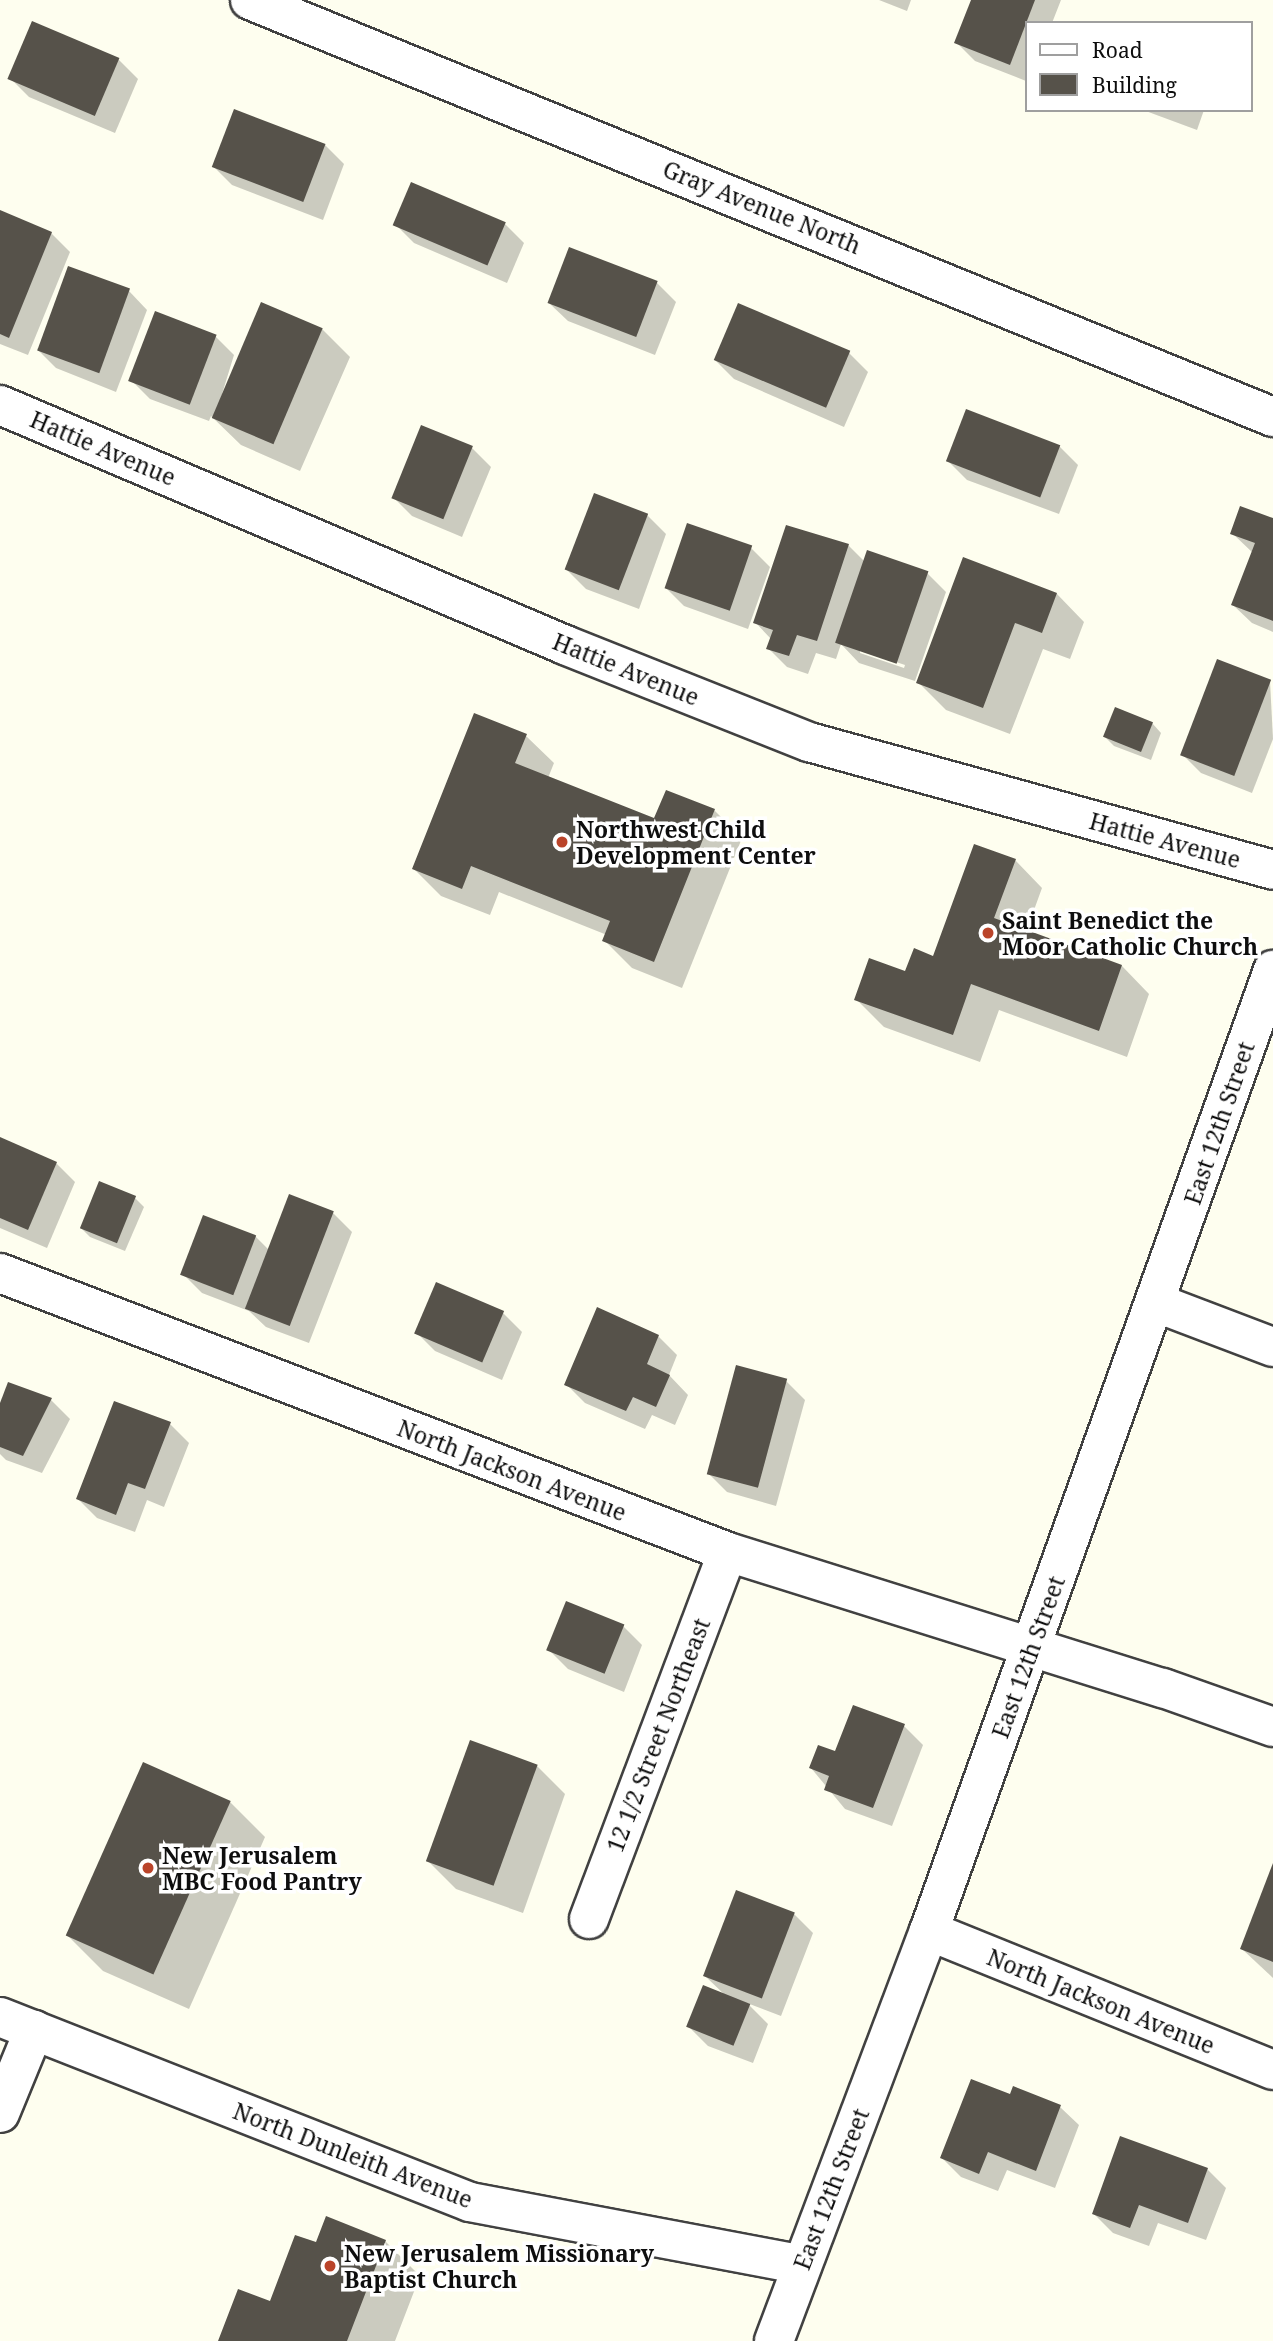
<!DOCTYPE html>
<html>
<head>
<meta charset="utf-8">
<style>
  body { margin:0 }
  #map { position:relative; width:1273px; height:2341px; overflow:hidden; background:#fefeef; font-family:"Noto Serif",serif }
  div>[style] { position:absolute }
  .shadow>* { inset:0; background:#0003 }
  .building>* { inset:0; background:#56524a; transform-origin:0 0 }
  .roads { filter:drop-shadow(2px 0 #414141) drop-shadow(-2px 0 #414141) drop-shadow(0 2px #414141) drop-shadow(0 -2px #414141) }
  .minor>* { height:38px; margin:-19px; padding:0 19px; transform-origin:19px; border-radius:19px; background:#fff }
  .dots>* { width:19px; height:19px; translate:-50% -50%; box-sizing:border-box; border:4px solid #fff; border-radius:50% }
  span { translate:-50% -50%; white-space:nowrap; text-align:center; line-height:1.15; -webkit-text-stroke:7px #fff; paint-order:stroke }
  .street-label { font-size:23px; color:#0e0e0e }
  .poi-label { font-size:23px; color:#0e0e0e; font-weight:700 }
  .left { translate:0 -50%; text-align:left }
  .legend { position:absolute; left:1025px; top:21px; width:228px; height:91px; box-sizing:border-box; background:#fff; border:2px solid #9f9f9f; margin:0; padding:9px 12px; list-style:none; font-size:21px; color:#0e0e0e }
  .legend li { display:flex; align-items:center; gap:14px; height:35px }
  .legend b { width:35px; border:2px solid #9f9f9f }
</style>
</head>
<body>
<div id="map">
  <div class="shadow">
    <div style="clip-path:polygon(879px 0,911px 0,907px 11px)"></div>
    <div style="clip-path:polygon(972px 0,1061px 0,1052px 23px,1026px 23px,1026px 81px,975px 61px,956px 42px)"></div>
    <div style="clip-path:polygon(119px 60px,138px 79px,115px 133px,29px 97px,10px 78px)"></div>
    <div style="clip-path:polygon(1143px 110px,1204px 110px,1197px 130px)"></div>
    <div style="clip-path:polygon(325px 145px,344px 164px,323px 220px,232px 185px,213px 166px)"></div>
    <div style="clip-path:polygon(412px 184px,505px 224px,524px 243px,507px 283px,414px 243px,395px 224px)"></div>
    <div style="clip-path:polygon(0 212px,51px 233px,70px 252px,28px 355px,0 344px)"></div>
    <div style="clip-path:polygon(657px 283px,676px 302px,655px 355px,568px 321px,549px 303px)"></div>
    <div style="clip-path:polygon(129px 291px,147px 310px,116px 392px,56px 368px,37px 349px)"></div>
    <div style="clip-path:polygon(322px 329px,350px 357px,300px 471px,241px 445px,211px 416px,209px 421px,150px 399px,131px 380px,215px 336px,234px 355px,218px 407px)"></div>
    <div style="clip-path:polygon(849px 353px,868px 372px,844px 427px,734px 379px,715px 360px)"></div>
    <div style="clip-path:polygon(422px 427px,472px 448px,491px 467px,462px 537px,412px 516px,393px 497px)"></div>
    <div style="clip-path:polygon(1059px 446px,1078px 465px,1059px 514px,967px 480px,948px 461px)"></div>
    <div style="clip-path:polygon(647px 515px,666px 534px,639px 609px,586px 589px,567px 570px)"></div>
    <div style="clip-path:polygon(1273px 520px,1273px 632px,1252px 623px,1233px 605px,1253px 553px,1232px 533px)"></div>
    <div style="clip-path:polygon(evenodd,848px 545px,865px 562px,927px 573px,946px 592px,915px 681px,859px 663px,841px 644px,836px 659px,816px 653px,808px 674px,787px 667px,768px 648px,771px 639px,755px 622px,848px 545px,860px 650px,905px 665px,904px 668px,860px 653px,860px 650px)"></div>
    <div style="clip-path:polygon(751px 548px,770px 567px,748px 629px,684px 606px,665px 587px)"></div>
    <div style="clip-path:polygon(964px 560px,1057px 594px,1084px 622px,1070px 659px,1043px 649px,1010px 734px,946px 710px,918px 682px)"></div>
    <div style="clip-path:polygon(1270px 681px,1273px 739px,1252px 793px,1201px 773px,1182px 754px)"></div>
    <div style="clip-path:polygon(1152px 723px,1161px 733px,1151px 760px,1114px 746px,1105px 737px)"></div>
    <div style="clip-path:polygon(526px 736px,554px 763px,548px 778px,655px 820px,714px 810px,742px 838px,682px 988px,632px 968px,605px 941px,607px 935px,499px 892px,490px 915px,441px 896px,414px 869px)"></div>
    <div style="clip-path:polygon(1015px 860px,1042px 888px,1026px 932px,1122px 966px,1149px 994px,1127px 1057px,999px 1010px,980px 1062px,884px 1027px,856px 999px,934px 958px)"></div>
    <div style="clip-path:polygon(0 1139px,56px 1163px,75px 1182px,47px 1248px,0 1228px)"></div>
    <div style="clip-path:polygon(135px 1198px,144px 1207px,125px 1251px,90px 1237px,81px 1228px)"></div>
    <div style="clip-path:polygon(333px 1213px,352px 1232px,309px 1343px,266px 1327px,249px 1311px,202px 1293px,183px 1274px,255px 1236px,269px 1250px)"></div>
    <div style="clip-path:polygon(437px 1284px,503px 1313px,522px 1332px,502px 1380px,435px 1351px,416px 1332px)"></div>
    <div style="clip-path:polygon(658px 1336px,677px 1355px,669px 1375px,688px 1395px,675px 1425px,652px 1415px,645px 1429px,585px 1403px,566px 1384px)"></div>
    <div style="clip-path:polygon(738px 1367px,786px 1381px,805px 1400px,776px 1506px,727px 1492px,708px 1473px)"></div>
    <div style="clip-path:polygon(51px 1400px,70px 1419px,42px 1473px,6px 1460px,0 1454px,0 1407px)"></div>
    <div style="clip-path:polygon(115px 1403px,170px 1424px,189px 1443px,164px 1507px,147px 1500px,135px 1532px,97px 1518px,78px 1499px)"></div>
    <div style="clip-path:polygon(623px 1626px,642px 1645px,624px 1692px,568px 1669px,549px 1650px)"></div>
    <div style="clip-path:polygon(904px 1726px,923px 1745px,892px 1826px,845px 1809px,811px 1768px)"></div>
    <div style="clip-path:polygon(537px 1766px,565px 1794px,523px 1913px,456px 1889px,428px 1861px)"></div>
    <div style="clip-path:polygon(230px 1802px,265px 1837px,189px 2009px,103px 1971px,68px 1936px)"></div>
    <div style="clip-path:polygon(1273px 1868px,1273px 1978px,1242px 1949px)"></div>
    <div style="clip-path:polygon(794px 1914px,813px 1933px,781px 2016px,747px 2003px,768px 2024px,753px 2063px,708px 2046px,689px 2027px,726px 1996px,705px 1976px)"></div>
    <div style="clip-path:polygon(1014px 2088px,1060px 2107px,1079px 2125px,1055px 2188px,1007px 2170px,998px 2191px,961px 2177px,942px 2158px,1012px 2097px)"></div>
    <div style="clip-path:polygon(1207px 2169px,1226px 2188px,1206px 2240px,1158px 2223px,1149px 2246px,1113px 2233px,1094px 2214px)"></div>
    <div style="clip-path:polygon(385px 2241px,420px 2276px,395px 2341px,220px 2341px,271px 2303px,317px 2245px)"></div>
  </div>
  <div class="building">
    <div style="clip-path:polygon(971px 0,1035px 0,1010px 65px,954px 43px)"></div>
    <div style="left:32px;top:21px;width:95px;height:63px;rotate:23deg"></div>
    <div style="left:234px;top:109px;width:98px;height:62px;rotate:21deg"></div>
    <div style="left:411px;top:182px;width:103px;height:47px;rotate:23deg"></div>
    <div style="clip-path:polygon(0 210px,52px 232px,9px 338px,0 334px)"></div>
    <div style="left:569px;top:247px;width:95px;height:60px;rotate:21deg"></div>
    <div style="left:68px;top:266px;width:66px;height:90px;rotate:20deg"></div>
    <div style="left:261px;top:302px;width:67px;height:126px;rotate:23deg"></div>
    <div style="left:738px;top:303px;width:122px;height:62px;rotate:23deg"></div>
    <div style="left:155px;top:311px;width:66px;height:75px;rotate:21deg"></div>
    <div style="left:966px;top:409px;width:101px;height:56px;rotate:21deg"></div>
    <div style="left:421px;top:425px;width:56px;height:79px;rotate:22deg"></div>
    <div style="left:594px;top:493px;width:58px;height:82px;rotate:21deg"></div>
    <div style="clip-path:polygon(1240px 506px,1273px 518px,1273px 621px,1231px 605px,1255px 543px,1230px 534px)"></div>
    <div style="left:687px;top:523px;width:69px;height:69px;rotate:19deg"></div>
    <div style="clip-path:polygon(786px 525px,849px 544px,817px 641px,797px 635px,789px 656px,766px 649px,773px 630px,753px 623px)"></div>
    <div style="left:867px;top:550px;width:65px;height:98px;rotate:19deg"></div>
    <div style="clip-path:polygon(963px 557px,1057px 593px,1042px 633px,1015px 623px,983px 708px,916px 683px)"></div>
    <div style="left:1217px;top:659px;width:58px;height:103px;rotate:21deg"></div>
    <div style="left:1115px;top:707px;width:41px;height:32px;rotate:22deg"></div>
    <div style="clip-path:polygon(474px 713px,527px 734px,515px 763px,654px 818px,666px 790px,715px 809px,654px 962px,602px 941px,610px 921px,471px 866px,462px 889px,412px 869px)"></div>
    <div style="clip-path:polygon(974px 844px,1016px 859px,994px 918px,1122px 965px,1099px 1031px,971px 984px,953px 1035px,854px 1000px,869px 958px,905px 971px,914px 948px,933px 956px)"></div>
    <div style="clip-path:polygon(0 1137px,57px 1162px,28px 1230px,0 1218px)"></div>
    <div style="left:99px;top:1181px;width:40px;height:51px;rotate:22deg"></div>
    <div style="left:289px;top:1194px;width:48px;height:123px;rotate:21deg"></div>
    <div style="left:203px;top:1215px;width:57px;height:64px;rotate:21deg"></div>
    <div style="left:436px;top:1282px;width:74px;height:56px;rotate:23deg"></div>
    <div style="clip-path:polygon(597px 1307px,659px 1335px,647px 1364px,670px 1375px,656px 1407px,633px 1397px,626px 1411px,564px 1385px)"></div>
    <div style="left:736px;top:1365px;width:53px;height:113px;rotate:15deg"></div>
    <div style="clip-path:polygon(8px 1382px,52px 1398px,23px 1456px,0 1447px,0 1403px)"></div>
    <div style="clip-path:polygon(114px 1401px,171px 1422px,145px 1489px,128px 1483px,116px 1515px,76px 1499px)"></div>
    <div style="left:566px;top:1601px;width:63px;height:53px;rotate:22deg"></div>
    <div style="clip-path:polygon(853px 1705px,905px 1724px,873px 1808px,824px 1790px,829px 1776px,809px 1768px,818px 1745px,835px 1751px)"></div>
    <div style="left:470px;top:1740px;width:72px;height:129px;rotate:20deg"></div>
    <div style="left:143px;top:1762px;width:96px;height:190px;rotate:24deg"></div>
    <div style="clip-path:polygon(1273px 1863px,1273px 1962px,1240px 1949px)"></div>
    <div style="left:736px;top:1890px;width:63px;height:92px;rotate:21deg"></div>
    <div style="left:703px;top:1985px;width:51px;height:45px;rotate:22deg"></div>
    <div style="clip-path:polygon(971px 2079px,1010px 2094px,1013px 2086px,1061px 2105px,1036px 2171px,988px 2152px,979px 2174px,940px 2158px)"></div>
    <div style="clip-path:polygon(1120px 2136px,1208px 2168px,1188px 2223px,1139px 2205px,1130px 2228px,1092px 2214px)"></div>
    <div style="clip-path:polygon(326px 2216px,386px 2240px,347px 2341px,218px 2341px,238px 2289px,270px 2301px,295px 2235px,316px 2242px)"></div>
  </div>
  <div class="roads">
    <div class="minor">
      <div style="left:250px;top:0;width:1105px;rotate:22.18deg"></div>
      <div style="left:0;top:405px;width:614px;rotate:23.01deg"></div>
      <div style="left:565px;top:645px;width:263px;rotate:21.7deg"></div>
      <div style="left:809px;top:742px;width:481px;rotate:15.4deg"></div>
      <div style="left:0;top:1273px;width:780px;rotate:20.97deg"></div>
      <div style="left:728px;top:1552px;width:456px;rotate:17.4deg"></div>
      <div style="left:1163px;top:1688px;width:117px;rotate:19.5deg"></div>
      <div style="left:1157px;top:1303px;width:124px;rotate:20.8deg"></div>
      <div style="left:589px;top:1919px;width:392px;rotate:-69.3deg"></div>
      <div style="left:929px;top:1931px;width:371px;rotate:22deg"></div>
      <div style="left:0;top:2017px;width:505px;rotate:21.49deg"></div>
      <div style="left:470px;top:2202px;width:338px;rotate:10.7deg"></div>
      <div style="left:0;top:2113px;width:90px;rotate:-67.7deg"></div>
      <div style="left:774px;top:2341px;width:438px;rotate:-69.3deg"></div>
      <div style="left:929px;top:1931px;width:1021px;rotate:-70.3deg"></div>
    </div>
  </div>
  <div class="dots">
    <div style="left:562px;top:842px;background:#ba442a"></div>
    <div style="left:988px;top:933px;background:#ba442a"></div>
    <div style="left:148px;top:1868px;background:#ba442a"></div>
    <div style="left:330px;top:2266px;background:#ba442a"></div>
  </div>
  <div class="street-label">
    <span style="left:762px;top:207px;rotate:22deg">Gray Avenue North</span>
    <span style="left:103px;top:448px;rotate:23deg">Hattie Avenue</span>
    <span style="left:626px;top:669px;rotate:22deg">Hattie Avenue</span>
    <span style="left:1165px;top:840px;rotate:15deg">Hattie Avenue</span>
    <span style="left:1219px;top:1123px;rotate:-71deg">East 12th Street</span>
    <span style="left:512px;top:1470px;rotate:21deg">North Jackson Avenue</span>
    <span style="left:1028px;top:1657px;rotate:-70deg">East 12th Street</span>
    <span style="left:658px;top:1735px;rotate:-69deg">12 1/2 Street Northeast</span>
    <span style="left:1101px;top:2001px;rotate:22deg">North Jackson Avenue</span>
    <span style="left:353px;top:2155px;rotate:21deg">North Dunleith Avenue</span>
    <span style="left:831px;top:2189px;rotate:-69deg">East 12th Street</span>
  </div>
  <div class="poi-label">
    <span class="left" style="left:576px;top:842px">Northwest Child<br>Development Center</span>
    <span class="left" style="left:1002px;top:933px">Saint Benedict the<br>Moor Catholic Church</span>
    <span class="left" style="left:162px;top:1868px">New Jerusalem<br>MBC Food Pantry</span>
    <span class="left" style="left:344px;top:2266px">New Jerusalem Missionary<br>Baptist Church</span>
  </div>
  <ul class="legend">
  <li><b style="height:9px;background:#fff"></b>Road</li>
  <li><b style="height:19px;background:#56524a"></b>Building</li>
  </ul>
</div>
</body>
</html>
